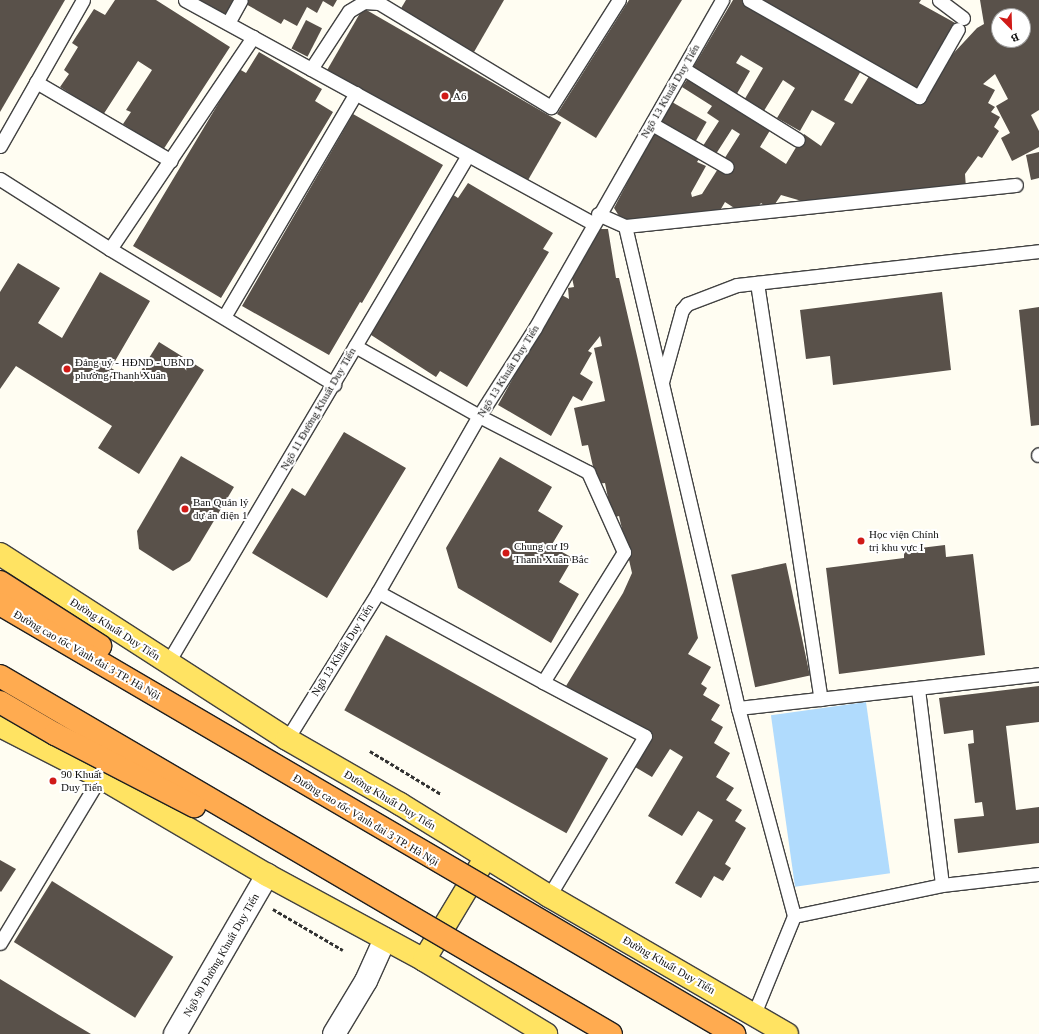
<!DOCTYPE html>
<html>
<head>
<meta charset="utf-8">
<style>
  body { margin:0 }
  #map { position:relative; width:1039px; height:1034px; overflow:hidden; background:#fffdf2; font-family:"Times New Roman",serif }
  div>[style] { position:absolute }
  .water>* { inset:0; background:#b0dbfd; transform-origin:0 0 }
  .building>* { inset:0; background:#59514a; transform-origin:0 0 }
  .path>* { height:2.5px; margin-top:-1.25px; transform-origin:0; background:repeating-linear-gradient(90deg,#313131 0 4px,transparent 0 6px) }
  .roads { filter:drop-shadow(1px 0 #424242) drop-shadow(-1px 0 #424242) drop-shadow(0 1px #424242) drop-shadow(0 -1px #424242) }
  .lane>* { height:13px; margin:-6.5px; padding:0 6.5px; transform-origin:6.5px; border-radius:6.5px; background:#fff }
  .street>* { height:22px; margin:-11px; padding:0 11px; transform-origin:11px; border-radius:11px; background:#fff }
  .primary>* { height:22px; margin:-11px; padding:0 11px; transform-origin:11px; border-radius:11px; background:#ffe362 }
  .bridges { filter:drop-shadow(1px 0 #202020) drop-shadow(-1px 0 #202020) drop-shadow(0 1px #202020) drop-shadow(0 -1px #202020) }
  .highway-bridge>* { height:22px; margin:-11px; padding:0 11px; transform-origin:11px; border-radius:11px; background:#ffab50 }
  .dots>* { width:11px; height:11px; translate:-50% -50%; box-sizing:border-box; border:2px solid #fff; border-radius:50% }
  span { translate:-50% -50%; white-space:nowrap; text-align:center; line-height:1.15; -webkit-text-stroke:4px #fff; paint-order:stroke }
  .street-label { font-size:11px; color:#0f0f0f }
  .poi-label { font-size:11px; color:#0f0f0f }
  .left { translate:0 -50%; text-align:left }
  .north { position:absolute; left:991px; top:8px; width:40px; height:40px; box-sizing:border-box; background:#fff; border:1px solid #9f9f9f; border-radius:50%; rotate:157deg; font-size:11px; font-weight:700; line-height:16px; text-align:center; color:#0f0f0f }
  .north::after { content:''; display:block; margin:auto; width:14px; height:18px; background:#d01a17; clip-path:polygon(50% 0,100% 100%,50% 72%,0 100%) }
</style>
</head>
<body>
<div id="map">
  <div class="water">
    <div style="left:866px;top:702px;width:173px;height:96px;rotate:82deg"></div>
  </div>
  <div class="building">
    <div style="clip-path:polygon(0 0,65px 0,0 112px)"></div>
    <div style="clip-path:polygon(115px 0,156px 0,230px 47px,163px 150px,123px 124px,131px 112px,126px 110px,152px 70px,138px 61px,103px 115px,60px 87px,69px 74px,64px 70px,78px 47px,72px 43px,94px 9px,105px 15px)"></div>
    <div style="clip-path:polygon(199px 0,234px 0,225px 15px)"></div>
    <div style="clip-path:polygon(245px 0,337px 0,333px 7px,323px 1px,317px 13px,307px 7px,297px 26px,284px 19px,281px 24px,244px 3px)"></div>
    <div style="clip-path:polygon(406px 0,504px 0,474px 52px,400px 10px)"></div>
    <div style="clip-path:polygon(629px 0,682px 0,596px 138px,557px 114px)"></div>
    <div style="clip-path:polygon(evenodd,733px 0,744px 0,862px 69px,844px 100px,852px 104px,871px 73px,920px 101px,950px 57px,977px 28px,984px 24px,980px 0,1039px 0,1039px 110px,1031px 115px,1039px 131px,1039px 147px,1012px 161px,1001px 138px,1010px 133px,996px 106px,1008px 99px,995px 74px,983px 84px,995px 90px,988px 103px,995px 107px,991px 112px,1000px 117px,994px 127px,999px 131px,982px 158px,978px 156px,965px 174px,966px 188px,812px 204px,781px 195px,771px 210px,761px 203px,755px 211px,747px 206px,742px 213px,725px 202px,718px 214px,624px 224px,614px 208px,656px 128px,702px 155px,697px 162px,706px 166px,691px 193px,692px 197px,702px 194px,740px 134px,732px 129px,714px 157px,701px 149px,719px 121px,707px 113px,712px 106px,682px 87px,690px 75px,772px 127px,760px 147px,786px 164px,804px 134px,821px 146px,835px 123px,812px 110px,800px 131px,777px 118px,795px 88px,783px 80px,762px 114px,743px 102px,763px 68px,741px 55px,736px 63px,750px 71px,735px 97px,691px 71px,733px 0,999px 16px,1023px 16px,1023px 40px,999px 40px,999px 16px)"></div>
    <div style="clip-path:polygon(756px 0,921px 0,919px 3px,957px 24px,918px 92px)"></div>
    <div style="left:363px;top:8px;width:229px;height:72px;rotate:30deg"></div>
    <div style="left:306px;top:20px;width:18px;height:32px;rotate:27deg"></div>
    <div style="clip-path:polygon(259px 52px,322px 89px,315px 101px,333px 112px,221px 298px,133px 246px,239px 69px,246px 73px)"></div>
    <div style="left:672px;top:102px;width:40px;height:25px;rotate:30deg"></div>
    <div style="clip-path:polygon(353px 114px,443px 165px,362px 303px,360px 302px,329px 355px,242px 306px)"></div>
    <div style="clip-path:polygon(1039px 152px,1039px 178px,1031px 180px,1026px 155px)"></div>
    <div style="clip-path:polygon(468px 183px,553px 233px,543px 249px,549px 252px,467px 387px,440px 371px,436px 377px,368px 333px,452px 194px,458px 198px)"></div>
    <div style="clip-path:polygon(598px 229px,608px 229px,616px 278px,619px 278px,638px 360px,687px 585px,698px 638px,688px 654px,711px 667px,701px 684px,707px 688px,703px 695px,720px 705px,711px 720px,723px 727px,714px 743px,730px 753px,716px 777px,734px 788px,726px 800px,742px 810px,735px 821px,746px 828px,725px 864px,731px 868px,723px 881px,714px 876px,701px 898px,675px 883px,713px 820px,698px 811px,682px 836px,648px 816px,683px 757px,670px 749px,652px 777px,635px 767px,653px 738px,566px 686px,623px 593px,632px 573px,619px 516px,612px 518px,605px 483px,597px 484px,588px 445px,582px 446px,574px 408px,605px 401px,594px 348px,602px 346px,600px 336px,588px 351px,592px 353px,580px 374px,593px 382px,582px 401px,573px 396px,551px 436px,498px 405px,560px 294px,569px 299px,568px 288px,574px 287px,572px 278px)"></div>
    <div style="clip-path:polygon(18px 263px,60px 288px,38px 323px,62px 338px,100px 272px,150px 301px,111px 368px,134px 382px,159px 342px,204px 370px,139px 474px,98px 448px,112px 426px,16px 366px,0 389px,0 292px)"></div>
    <div style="clip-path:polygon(942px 292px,951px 370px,833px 385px,830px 356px,806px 359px,800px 310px)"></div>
    <div style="clip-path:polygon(1039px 307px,1039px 425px,1031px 426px,1019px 310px)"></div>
    <div style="clip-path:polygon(344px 432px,406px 468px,327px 598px,252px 553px,292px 488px,305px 496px)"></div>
    <div style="clip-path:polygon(181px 456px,234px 487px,190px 561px,173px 571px,139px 549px,137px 531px)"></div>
    <div style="clip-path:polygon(500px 457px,552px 487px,538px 511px,563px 526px,551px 546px,573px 558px,559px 582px,579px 594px,551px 643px,458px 588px,446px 548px)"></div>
    <div style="clip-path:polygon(945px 545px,946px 557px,973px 554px,985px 655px,839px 674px,826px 568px,904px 558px,904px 550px)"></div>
    <div style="left:786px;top:563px;width:115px;height:56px;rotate:78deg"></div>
    <div style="left:386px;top:635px;width:254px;height:86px;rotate:29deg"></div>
    <div style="clip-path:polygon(1039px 686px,1039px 722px,1006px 726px,1016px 810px,1039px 807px,1039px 843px,958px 853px,954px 819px,984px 816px,982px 802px,975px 803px,968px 744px,974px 743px,973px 730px,944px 734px,939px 698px)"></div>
    <div style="clip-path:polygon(0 860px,16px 869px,1px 892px,0 891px)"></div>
    <div style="left:52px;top:881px;width:143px;height:72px;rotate:32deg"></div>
    <div style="clip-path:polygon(0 979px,59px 1015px,91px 1034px,0 1034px)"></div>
  </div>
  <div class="path">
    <div style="left:370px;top:751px;width:83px;rotate:31.2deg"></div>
    <div style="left:273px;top:909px;width:81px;rotate:30.4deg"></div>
  </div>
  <div class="roads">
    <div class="lane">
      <div style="left:185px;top:0;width:465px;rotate:28.7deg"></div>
      <div style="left:749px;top:0;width:196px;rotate:29.7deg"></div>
      <div style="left:919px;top:97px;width:78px;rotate:-60.2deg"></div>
      <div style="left:939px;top:0;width:30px;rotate:37deg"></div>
      <div style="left:228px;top:23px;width:26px;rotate:-61deg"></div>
      <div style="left:311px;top:69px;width:69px;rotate:-56.8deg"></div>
      <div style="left:349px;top:11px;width:17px;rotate:-31deg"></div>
      <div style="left:364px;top:2px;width:15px;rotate:4deg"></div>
      <div style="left:379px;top:3px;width:201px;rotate:31.2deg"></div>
      <div style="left:551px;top:107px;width:127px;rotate:-57.6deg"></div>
      <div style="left:684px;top:69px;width:134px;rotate:31.9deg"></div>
      <div style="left:36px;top:82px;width:156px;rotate:30.3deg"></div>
      <div style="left:652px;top:124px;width:86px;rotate:29.8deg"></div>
      <div style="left:0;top:146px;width:168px;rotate:-60.4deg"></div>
      <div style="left:0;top:179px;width:130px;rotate:32.5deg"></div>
      <div style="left:110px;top:249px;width:262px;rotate:31.1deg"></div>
      <div style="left:598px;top:214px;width:30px;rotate:24deg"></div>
      <div style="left:625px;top:226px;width:393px;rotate:-6deg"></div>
      <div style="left:625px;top:226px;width:495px;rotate:76.8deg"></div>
      <div style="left:738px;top:708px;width:215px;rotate:74.9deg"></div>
      <div style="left:110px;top:249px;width:256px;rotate:-56deg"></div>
      <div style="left:757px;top:283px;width:421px;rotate:81.3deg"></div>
      <div style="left:224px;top:317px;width:260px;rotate:-59.5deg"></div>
      <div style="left:355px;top:346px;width:142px;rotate:29.4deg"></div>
      <div style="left:479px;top:416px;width:123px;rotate:27.2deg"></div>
      <div style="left:588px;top:472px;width:88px;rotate:65.8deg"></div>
      <div style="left:624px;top:552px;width:153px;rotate:121.9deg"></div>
      <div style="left:543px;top:682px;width:115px;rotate:27.9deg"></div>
      <div style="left:645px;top:736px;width:187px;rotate:121deg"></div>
      <div style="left:662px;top:382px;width:75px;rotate:-74.5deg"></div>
      <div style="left:682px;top:310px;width:8px;rotate:-50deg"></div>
      <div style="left:687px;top:304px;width:53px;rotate:-20.8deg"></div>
      <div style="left:737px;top:285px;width:304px;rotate:-6.4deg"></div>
      <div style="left:1038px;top:455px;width:1px;rotate:-45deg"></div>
      <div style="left:378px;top:592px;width:188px;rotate:28.6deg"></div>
      <div style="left:167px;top:664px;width:591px;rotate:-59.4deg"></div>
      <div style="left:918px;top:689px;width:197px;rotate:83deg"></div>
      <div style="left:738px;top:708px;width:303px;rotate:-6.4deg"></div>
      <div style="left:287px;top:739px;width:173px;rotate:-58.2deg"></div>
      <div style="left:378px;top:592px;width:203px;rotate:-60.2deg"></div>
      <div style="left:479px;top:416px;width:104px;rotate:-57.5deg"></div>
      <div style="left:535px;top:328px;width:378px;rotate:-60.3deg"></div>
      <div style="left:0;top:943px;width:194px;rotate:-58.9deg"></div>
      <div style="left:754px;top:1014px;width:106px;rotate:-67.8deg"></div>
      <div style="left:794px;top:916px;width:151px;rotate:-11.8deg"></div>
      <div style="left:942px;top:885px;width:98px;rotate:-6.5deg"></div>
    </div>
    <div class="street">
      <div style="left:175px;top:1034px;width:184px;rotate:-59.9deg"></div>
      <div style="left:334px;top:1034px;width:62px;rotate:-58.9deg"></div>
      <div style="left:366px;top:981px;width:46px;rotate:-65.7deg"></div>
    </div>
    <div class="primary">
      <div style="left:0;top:554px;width:341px;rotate:32.8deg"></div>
      <div style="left:287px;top:739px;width:130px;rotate:29.9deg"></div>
      <div style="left:400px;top:804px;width:175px;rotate:31.7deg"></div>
      <div style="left:549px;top:896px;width:275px;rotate:30.1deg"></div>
      <div style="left:0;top:726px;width:112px;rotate:27deg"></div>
      <div style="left:100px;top:777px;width:194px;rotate:30.4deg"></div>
      <div style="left:267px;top:875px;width:179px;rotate:28.4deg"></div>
      <div style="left:424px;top:960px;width:143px;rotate:31.2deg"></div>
      <div style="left:424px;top:960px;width:111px;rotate:-59deg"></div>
    </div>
  </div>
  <div class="bridges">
    <div class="highway-bridge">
      <div style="left:0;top:582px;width:119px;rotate:32.6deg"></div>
      <div style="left:0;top:604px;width:851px;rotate:30.36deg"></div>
      <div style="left:0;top:676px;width:708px;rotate:30.37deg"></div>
      <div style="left:0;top:702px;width:64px;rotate:30.2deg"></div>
      <div style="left:55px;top:734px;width:157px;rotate:27.4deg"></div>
    </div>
  </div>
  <div class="dots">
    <div style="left:445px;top:96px;background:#d01a17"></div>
    <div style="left:67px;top:369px;background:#d01a17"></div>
    <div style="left:185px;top:509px;background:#d01a17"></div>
    <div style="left:861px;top:541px;background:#d01a17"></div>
    <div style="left:506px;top:553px;background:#d01a17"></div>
    <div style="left:53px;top:781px;background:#d01a17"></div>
  </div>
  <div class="street-label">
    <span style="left:670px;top:91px;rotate:-60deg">Ngõ 13 Khuất Duy Tiến</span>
    <span style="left:508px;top:371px;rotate:-58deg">Ngõ 13 Khuất Duy Tiến</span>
    <span style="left:318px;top:409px;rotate:-60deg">Ngõ 11 Đường Khuất Duy Tiến</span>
    <span style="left:115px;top:629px;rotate:33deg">Đường Khuất Duy Tiến</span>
    <span style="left:342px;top:650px;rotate:-58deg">Ngõ 13 Khuất Duy Tiến</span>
    <span style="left:87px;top:655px;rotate:30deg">Đường cao tốc Vành đai 3 TP. Hà Nội</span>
    <span style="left:390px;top:800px;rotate:31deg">Đường Khuất Duy Tiến</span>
    <span style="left:366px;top:820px;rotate:31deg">Đường cao tốc Vành đai 3 TP. Hà Nội</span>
    <span style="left:221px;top:955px;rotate:-60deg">Ngõ 90 Đường Khuất Duy Tiến</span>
    <span style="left:669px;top:965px;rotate:30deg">Đường Khuất Duy Tiến</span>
  </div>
  <div class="poi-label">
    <span class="left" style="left:453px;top:96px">A6</span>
    <span class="left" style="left:75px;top:369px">Đảng uỷ - HĐND - UBND<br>phường Thanh Xuân</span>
    <span class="left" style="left:193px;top:509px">Ban Quản lý<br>dự án điện 1</span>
    <span class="left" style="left:869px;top:541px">Học viện Chính<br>trị khu vực I</span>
    <span class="left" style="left:514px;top:553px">Chung cư I9<br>Thanh Xuân Bắc</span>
    <span class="left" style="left:61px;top:781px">90 Khuất<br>Duy Tiến</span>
  </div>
  <div class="north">B</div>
</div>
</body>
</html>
